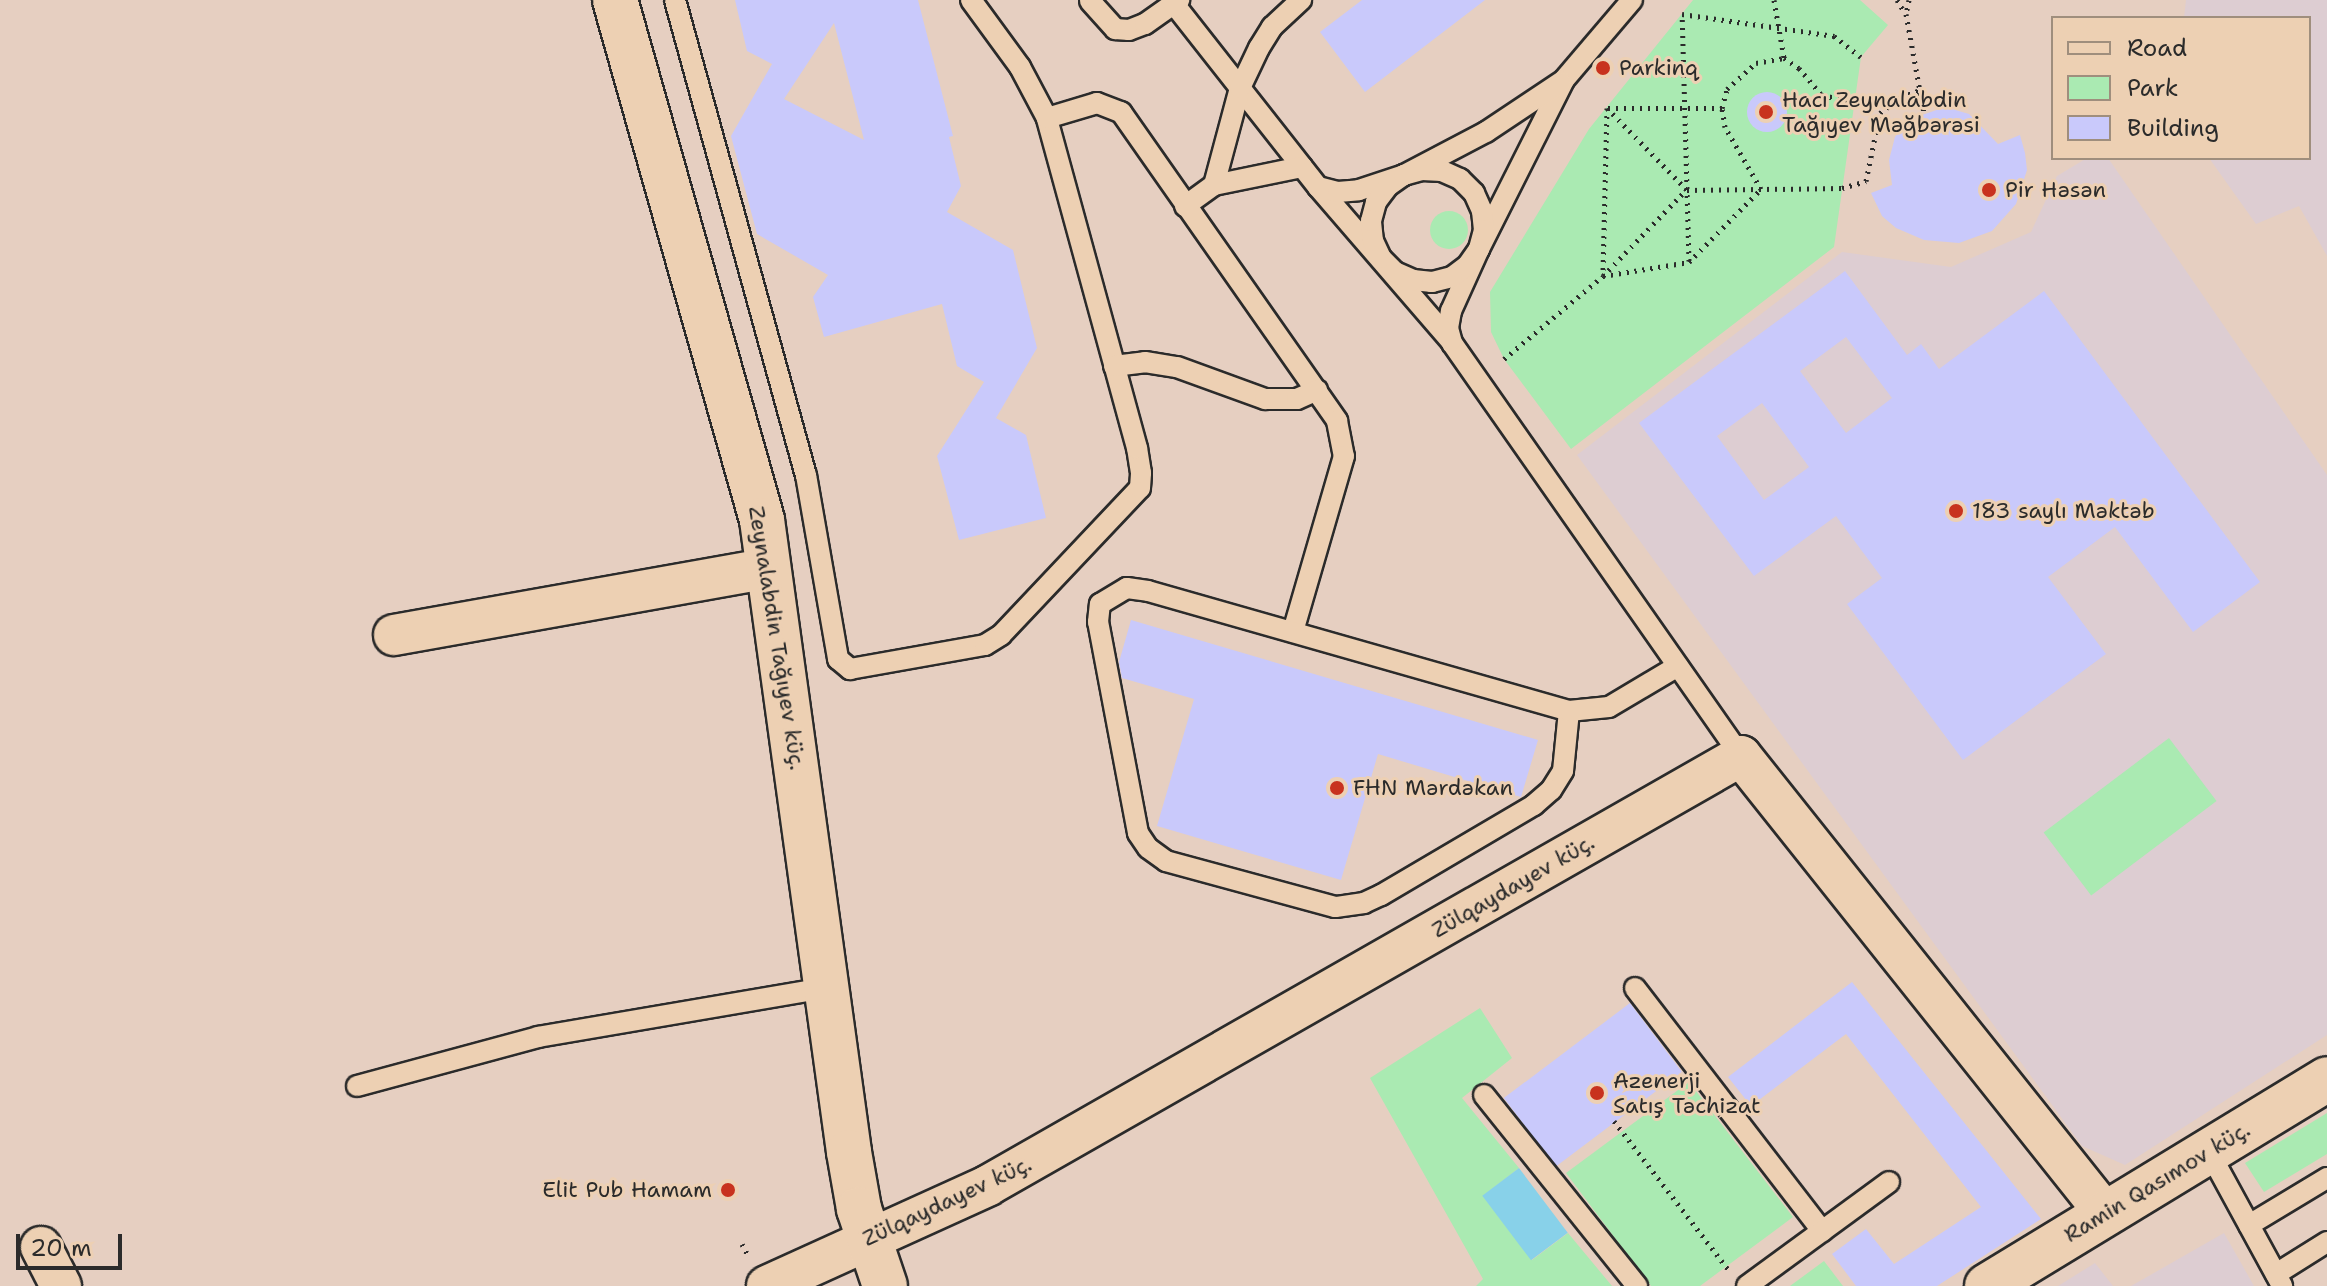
<!DOCTYPE html>
<html>
<head>
<meta charset="utf-8">
<style>
  body { margin:0 }
  #map { position:relative; width:2327px; height:1286px; overflow:hidden; background:#e6cfc1; font-family:"Shantell Sans",sans-serif }
  div>[style] { position:absolute }
  .built>* { inset:0; background:#ddcdd2 }
  .green>* { inset:0; background:#aaeab2; transform-origin:0 0 }
  .round { border-radius:50% }
  .water>* { inset:0; background:#88d1e9; transform-origin:0 0 }
  .building>* { inset:0; background:#c9c9fb; transform-origin:0 0 }
  .path>* { height:5px; margin-top:-2.5px; transform-origin:0; background:repeating-linear-gradient(90deg,#2b2b2b 0 2px,transparent 0 8px) }
  .roads { filter:drop-shadow(2px 0 #2b2b2b) drop-shadow(-2px 0 #2b2b2b) drop-shadow(0 2px #2b2b2b) drop-shadow(0 -2px #2b2b2b) }
  .lane>* { height:20px; margin:-10px; padding:0 10px; transform-origin:10px; border-radius:10px; background:#edd0b3 }
  .street>* { height:40px; margin:-20px; padding:0 20px; transform-origin:20px; border-radius:20px; background:#edd0b3 }
  .secondary>* { height:44px; margin:-22px; padding:0 22px; transform-origin:22px; border-radius:22px; background:#edd0b3 }
  .dots>* { width:22px; height:22px; translate:-50% -50%; box-sizing:border-box; border:4px solid #edd0b3; border-radius:50% }
  span { translate:-50% -50%; white-space:nowrap; text-align:center; line-height:1.15; -webkit-text-stroke:6px #edd0b3; paint-order:stroke }
  .poi-label { font-size:22px; color:#2b2b2b }
  .left { translate:0 -50%; text-align:left }
  .right { translate:-100% -50%; text-align:right }
  .street-label { font-size:22px; color:#2b2b2b }
  .legend { position:absolute; left:2051px; top:16px; width:260px; height:144px; box-sizing:border-box; background:#edd0b3; border:2px solid #9f8e7d; margin:0; padding:10px 14px; list-style:none; font-size:24px; color:#2b2b2b }
  .legend li { display:flex; align-items:center; gap:16px; height:40px }
  .legend b { width:40px; border:2px solid #9f8e7d }
  .scale { position:absolute; left:16px; top:1234px; width:106px; height:36px; box-sizing:border-box; border:4px solid #2b2b2b; border-top:0; padding-left:10px; font-size:24px; line-height:28px; white-space:nowrap; color:#2b2b2b; -webkit-text-stroke:6px #edd0b3; paint-order:stroke }
</style>
</head>
<body>
<div id="map">
  <div class="built">
    <div style="clip-path:polygon(2186px 0,2327px 0,2327px 256px,2299px 206px,2256px 224px,2209px 158px,2309px 158px,2309px 18px,2184px 18px)"></div>
    <div style="clip-path:polygon(2087px 158px,2108px 158px,2327px 475px,2327px 1035px,2125px 1165px,2082px 1146px,1577px 455px,1842px 252px,1951px 267px,2031px 232px,2057px 176px)"></div>
    <div style="clip-path:polygon(2224px 1233px,2254px 1286px,2131px 1286px)"></div>
    <div style="clip-path:polygon(2095px 1263px,2113px 1286px,2058px 1286px)"></div>
  </div>
  <div class="green">
    <div style="clip-path:polygon(1693px 0,1860px 0,1888px 25px,1861px 57px,1834px 247px,1571px 449px,1504px 359px,1491px 332px,1490px 292px,1589px 129px)"></div>
    <div class="round" style="left:1430px;top:211px;width:38px;height:38px"></div>
    <div style="left:2169px;top:738px;width:79px;height:157px;rotate:53deg"></div>
    <div style="clip-path:polygon(1480px 1008px,1512px 1058px,1462px 1098px,1519px 1168px,1483px 1196px,1532px 1260px,1568px 1233px,1612px 1286px,1476px 1286px,1483px 1279px,1370px 1078px)"></div>
    <div style="clip-path:polygon(1689px 1082px,1793px 1217px,1700px 1286px,1651px 1286px,1566px 1173px)"></div>
    <div style="clip-path:polygon(2327px 1113px,2327px 1154px,2264px 1192px,2245px 1163px)"></div>
    <div style="clip-path:polygon(1824px 1261px,1843px 1286px,1790px 1286px)"></div>
  </div>
  <div class="water">
    <div style="left:1519px;top:1168px;width:81px;height:46px;rotate:53deg"></div>
  </div>
  <div class="building">
    <div style="clip-path:polygon(evenodd,735px 0,918px 0,953px 136px,949px 137px,961px 186px,947px 212px,1013px 250px,1037px 348px,996px 418px,1026px 435px,1046px 518px,959px 540px,937px 456px,984px 382px,957px 366px,942px 304px,824px 337px,813px 297px,828px 275px,757px 234px,731px 136px,772px 64px,747px 51px,735px 0,834px 23px,864px 140px,784px 99px,834px 23px)"></div>
    <div style="clip-path:polygon(1362px 0,1485px 0,1365px 92px,1320px 32px)"></div>
    <div class="round" style="left:1747px;top:92px;width:40px;height:40px"></div>
    <div style="clip-path:polygon(1945px 107px,1969px 114px,1998px 144px,2020px 135px,2025px 153px,2027px 170px,2016px 204px,1992px 231px,1959px 243px,1924px 240px,1896px 228px,1882px 216px,1871px 193px,1892px 185px,1889px 160px,1895px 137px,1908px 120px)"></div>
    <div style="clip-path:polygon(evenodd,1845px 271px,1907px 355px,1921px 344px,1939px 369px,2044px 291px,2260px 582px,2193px 632px,2115px 527px,2048px 577px,2106px 654px,1963px 760px,1847px 604px,1882px 578px,1836px 516px,1754px 576px,1639px 423px,1845px 271px,1846px 337px,1892px 398px,1846px 433px,1800px 371px,1846px 337px,1845px 271px,1762px 403px,1809px 467px,1764px 500px,1717px 436px,1762px 403px)"></div>
    <div style="clip-path:polygon(1131px 620px,1538px 740px,1521px 797px,1378px 754px,1341px 880px,1157px 826px,1194px 699px,1122px 678px,1119px 662px)"></div>
    <div style="clip-path:polygon(1852px 982px,2041px 1219px,1937px 1286px,1856px 1286px,1832px 1254px,1866px 1229px,1894px 1264px,1981px 1207px,1846px 1034px,1751px 1106px,1728px 1077px)"></div>
    <div style="left:1630px;top:1003px;width:86px;height:158px;rotate:53deg"></div>
  </div>
  <div class="path">
    <div style="left:1774px;top:0;width:59px;rotate:80.2deg"></div>
    <div style="left:1897px;top:0;width:15px;rotate:58deg"></div>
    <div style="left:1909px;top:0;width:14px;rotate:102deg"></div>
    <div style="left:1906px;top:14px;width:101px;rotate:79.7deg"></div>
    <div style="left:1607px;top:108px;width:115px;rotate:45.7deg"></div>
    <div style="left:1687px;top:190px;width:155px;rotate:-0.7deg"></div>
    <div style="left:1842px;top:188px;width:25px;rotate:-16deg"></div>
    <div style="left:1866px;top:181px;width:69px;rotate:-78.4deg"></div>
    <div style="left:1880px;top:113px;width:26px;rotate:-37deg"></div>
    <div style="left:1901px;top:97px;width:20px;rotate:-20deg"></div>
    <div style="left:1722px;top:108px;width:115px;rotate:180deg"></div>
    <div style="left:1607px;top:108px;width:168px;rotate:91.4deg"></div>
    <div style="left:1603px;top:276px;width:87px;rotate:-9.2deg"></div>
    <div style="left:1689px;top:262px;width:103px;rotate:-45.4deg"></div>
    <div style="left:1761px;top:189px;width:72px;rotate:-120.1deg"></div>
    <div style="left:1725px;top:127px;width:19px;rotate:-99deg"></div>
    <div style="left:1722px;top:108px;width:20px;rotate:-75deg"></div>
    <div style="left:1727px;top:89px;width:39px;rotate:-42deg"></div>
    <div style="left:1756px;top:63px;width:28px;rotate:-10deg"></div>
    <div style="left:1784px;top:58px;width:18px;rotate:34deg"></div>
    <div style="left:1799px;top:68px;width:35px;rotate:50deg"></div>
    <div style="left:1822px;top:95px;width:34px;rotate:12deg"></div>
    <div style="left:1689px;top:261px;width:247px;rotate:-91.6deg"></div>
    <div style="left:1682px;top:14px;width:154px;rotate:8.2deg"></div>
    <div style="left:1834px;top:36px;width:34px;rotate:38deg"></div>
    <div style="left:1504px;top:359px;width:129px;rotate:-40deg"></div>
    <div style="left:1603px;top:276px;width:120px;rotate:-46deg"></div>
    <div style="left:1614px;top:1121px;width:187px;rotate:52.4deg"></div>
    <div style="left:742px;top:1244px;width:15px;rotate:62deg"></div>
  </div>
  <div class="roads">
    <div class="lane">
      <div style="left:675px;top:0;width:493px;rotate:74.6deg"></div>
      <div style="left:806px;top:475px;width:187px;rotate:80.1deg"></div>
      <div style="left:838px;top:659px;width:16px;rotate:40deg"></div>
      <div style="left:850px;top:669px;width:137px;rotate:-10.1deg"></div>
      <div style="left:985px;top:645px;width:19px;rotate:-32deg"></div>
      <div style="left:1001px;top:635px;width:202px;rotate:-46.6deg"></div>
      <div style="left:1140px;top:488px;width:15px;rotate:-86deg"></div>
      <div style="left:1141px;top:473px;width:25px;rotate:-99deg"></div>
      <div style="left:1137px;top:448px;width:342px;rotate:-105.3deg"></div>
      <div style="left:1047px;top:118px;width:58px;rotate:-117.9deg"></div>
      <div style="left:1020px;top:67px;width:83px;rotate:-126.2deg"></div>
      <div style="left:1632px;top:0;width:105px;rotate:130.4deg"></div>
      <div style="left:1564px;top:80px;width:189px;rotate:116.7deg"></div>
      <div style="left:1479px;top:249px;width:68px;rotate:114.3deg"></div>
      <div style="left:1451px;top:311px;width:17px;rotate:100deg"></div>
      <div style="left:1448px;top:328px;width:16px;rotate:75deg"></div>
      <div style="left:1452px;top:343px;width:504px;rotate:55.02deg"></div>
      <div style="left:1090px;top:1px;width:38px;rotate:48deg"></div>
      <div style="left:1115px;top:29px;width:14px;rotate:4deg"></div>
      <div style="left:1129px;top:30px;width:17px;rotate:-21deg"></div>
      <div style="left:1145px;top:24px;width:42px;rotate:-35.2deg"></div>
      <div style="left:1174px;top:4px;width:233px;rotate:51.8deg"></div>
      <div style="left:1318px;top:187px;width:203px;rotate:49.2deg"></div>
      <div style="left:1047px;top:118px;width:52px;rotate:-16.7deg"></div>
      <div style="left:1097px;top:103px;width:26px;rotate:21deg"></div>
      <div style="left:1121px;top:112px;width:377px;rotate:55deg"></div>
      <div style="left:1337px;top:421px;width:36px;rotate:79deg"></div>
      <div style="left:1344px;top:456px;width:183px;rotate:106.2deg"></div>
      <div style="left:1214px;top:185px;width:90px;rotate:-11.6deg"></div>
      <div style="left:1318px;top:187px;width:21px;rotate:14deg"></div>
      <div style="left:1338px;top:192px;width:21px;rotate:-5deg"></div>
      <div style="left:1359px;top:190px;width:47px;rotate:-18.4deg"></div>
      <div style="left:1404px;top:175px;width:19px;rotate:-16deg"></div>
      <div style="left:1422px;top:170px;width:20px;rotate:3deg"></div>
      <div style="left:1442px;top:171px;width:20px;rotate:24deg"></div>
      <div style="left:1460px;top:179px;width:20px;rotate:45deg"></div>
      <div style="left:1474px;top:193px;width:20px;rotate:66deg"></div>
      <div style="left:1482px;top:211px;width:19px;rotate:84deg"></div>
      <div style="left:1484px;top:230px;width:20px;rotate:105deg"></div>
      <div style="left:1479px;top:249px;width:19px;rotate:125deg"></div>
      <div style="left:1468px;top:265px;width:20px;rotate:143deg"></div>
      <div style="left:1452px;top:277px;width:21px;rotate:166deg"></div>
      <div style="left:1432px;top:282px;width:19px;rotate:-174deg"></div>
      <div style="left:1413px;top:280px;width:20px;rotate:-156deg"></div>
      <div style="left:1395px;top:272px;width:20px;rotate:-135deg"></div>
      <div style="left:1381px;top:258px;width:19px;rotate:-115deg"></div>
      <div style="left:1373px;top:241px;width:20px;rotate:-96deg"></div>
      <div style="left:1371px;top:221px;width:20px;rotate:-75deg"></div>
      <div style="left:1376px;top:202px;width:20px;rotate:-53deg"></div>
      <div style="left:1388px;top:186px;width:19px;rotate:-35deg"></div>
      <div style="left:1404px;top:175px;width:93px;rotate:-27.7deg"></div>
      <div style="left:1486px;top:132px;width:90px;rotate:-33.7deg"></div>
      <div style="left:1185px;top:206px;width:36px;rotate:-36deg"></div>
      <div style="left:1214px;top:185px;width:100px;rotate:-75deg"></div>
      <div style="left:1240px;top:88px;width:44px;rotate:-64.6deg"></div>
      <div style="left:1259px;top:48px;width:25px;rotate:-58deg"></div>
      <div style="left:1272px;top:27px;width:40px;rotate:-43deg"></div>
      <div style="left:1114px;top:366px;width:31px;rotate:-7deg"></div>
      <div style="left:1145px;top:362px;width:32px;rotate:9deg"></div>
      <div style="left:1177px;top:367px;width:94px;rotate:20deg"></div>
      <div style="left:1265px;top:399px;width:32px"></div>
      <div style="left:1297px;top:399px;width:22px;rotate:-24deg"></div>
      <div style="left:1569px;top:711px;width:60px;rotate:95.7deg"></div>
      <div style="left:1563px;top:771px;width:22px;rotate:122deg"></div>
      <div style="left:1551px;top:790px;width:23px;rotate:139deg"></div>
      <div style="left:1534px;top:805px;width:178px;rotate:149.5deg"></div>
      <div style="left:1381px;top:895px;width:19px;rotate:155deg"></div>
      <div style="left:1364px;top:903px;width:29px;rotate:172deg"></div>
      <div style="left:1335px;top:907px;width:175px;rotate:-164.8deg"></div>
      <div style="left:1166px;top:861px;width:22px;rotate:-144deg"></div>
      <div style="left:1148px;top:848px;width:18px;rotate:-124deg"></div>
      <div style="left:1138px;top:833px;width:215px;rotate:-100.7deg"></div>
      <div style="left:1098px;top:622px;width:18px;rotate:-84deg"></div>
      <div style="left:1100px;top:604px;width:31px;rotate:-31deg"></div>
      <div style="left:1127px;top:588px;width:21px;rotate:8deg"></div>
      <div style="left:1148px;top:591px;width:438px;rotate:15.9deg"></div>
      <div style="left:1569px;top:711px;width:40px;rotate:-5.7deg"></div>
      <div style="left:1609px;top:707px;width:80px;rotate:-30.7deg"></div>
      <div style="left:1635px;top:988px;width:307px;rotate:52.4deg"></div>
      <div style="left:357px;top:1086px;width:188px;rotate:-15.1deg"></div>
      <div style="left:538px;top:1037px;width:292px;rotate:-9.7deg"></div>
      <div style="left:1484px;top:1095px;width:245px;rotate:51.3deg"></div>
      <div style="left:2208px;top:1150px;width:155px;rotate:61.4deg"></div>
      <div style="left:2249px;top:1225px;width:91px;rotate:-31.1deg"></div>
      <div style="left:2276px;top:1274px;width:60px;rotate:-32.1deg"></div>
      <div style="left:1747px;top:1286px;width:176px;rotate:-36.2deg"></div>
    </div>
    <div class="street">
      <div style="left:394px;top:635px;width:381px;rotate:-10.1deg"></div>
      <div style="left:41px;top:1247px;width:44px;rotate:62.9deg"></div>
      <div style="left:767px;top:1286px;width:242px;rotate:-24.4deg"></div>
      <div style="left:987px;top:1186px;width:868px;rotate:-29.7deg"></div>
      <div style="left:1741px;top:756px;width:584px;rotate:51.46deg"></div>
    </div>
    <div class="secondary">
      <div style="left:615px;top:0;width:540px;rotate:74.21deg"></div>
      <div style="left:762px;top:520px;width:638px;rotate:82.16deg"></div>
      <div style="left:849px;top:1152px;width:58px;rotate:80deg"></div>
      <div style="left:859px;top:1209px;width:81px;rotate:71.3deg"></div>
      <div style="left:1987px;top:1286px;width:398px;rotate:-31.3deg"></div>
    </div>
  </div>
  <div class="dots">
    <div style="left:1603px;top:68px;background:#c8321e"></div>
    <div style="left:1766px;top:112px;background:#c8321e"></div>
    <div style="left:1989px;top:190px;background:#c8321e"></div>
    <div style="left:1956px;top:511px;background:#c8321e"></div>
    <div style="left:1337px;top:788px;background:#c8321e"></div>
    <div style="left:1597px;top:1093px;background:#c8321e"></div>
    <div style="left:728px;top:1190px;background:#c8321e"></div>
  </div>
  <div class="poi-label">
    <span class="left" style="left:1619px;top:68px">Parkinq</span>
    <span class="left" style="left:1782px;top:112px">Hacı Zeynalabdin<br>Tağıyev Məğbərəsi</span>
    <span class="left" style="left:2005px;top:190px">Pir Həsən</span>
    <span class="left" style="left:1972px;top:511px">183 saylı Məktəb</span>
    <span class="left" style="left:1353px;top:788px">FHN Mərdəkan</span>
    <span class="left" style="left:1613px;top:1093px">Azenerji<br>Satış Təchizat</span>
    <span class="right" style="left:712px;top:1190px">Elit Pub Hamam</span>
  </div>
  <div class="street-label">
    <span style="left:777px;top:638px;rotate:81deg">Zeynalabdin Tağıyev küç.</span>
    <span style="left:1513px;top:886px;rotate:-30deg">Zülqaydayev küç.</span>
    <span style="left:2157px;top:1182px;rotate:-31deg">Ramin Qasımov küç.</span>
    <span style="left:947px;top:1201px;rotate:-25deg">Zülqaydayev küç.</span>
  </div>
  <ul class="legend">
  <li><b style="height:10px;background:#edd0b3"></b>Road</li>
  <li><b style="height:22px;background:#aaeab2"></b>Park</li>
  <li><b style="height:22px;background:#c9c9fb"></b>Building</li>
  </ul>
  <div class="scale">20 m</div>
</div>
</body>
</html>
